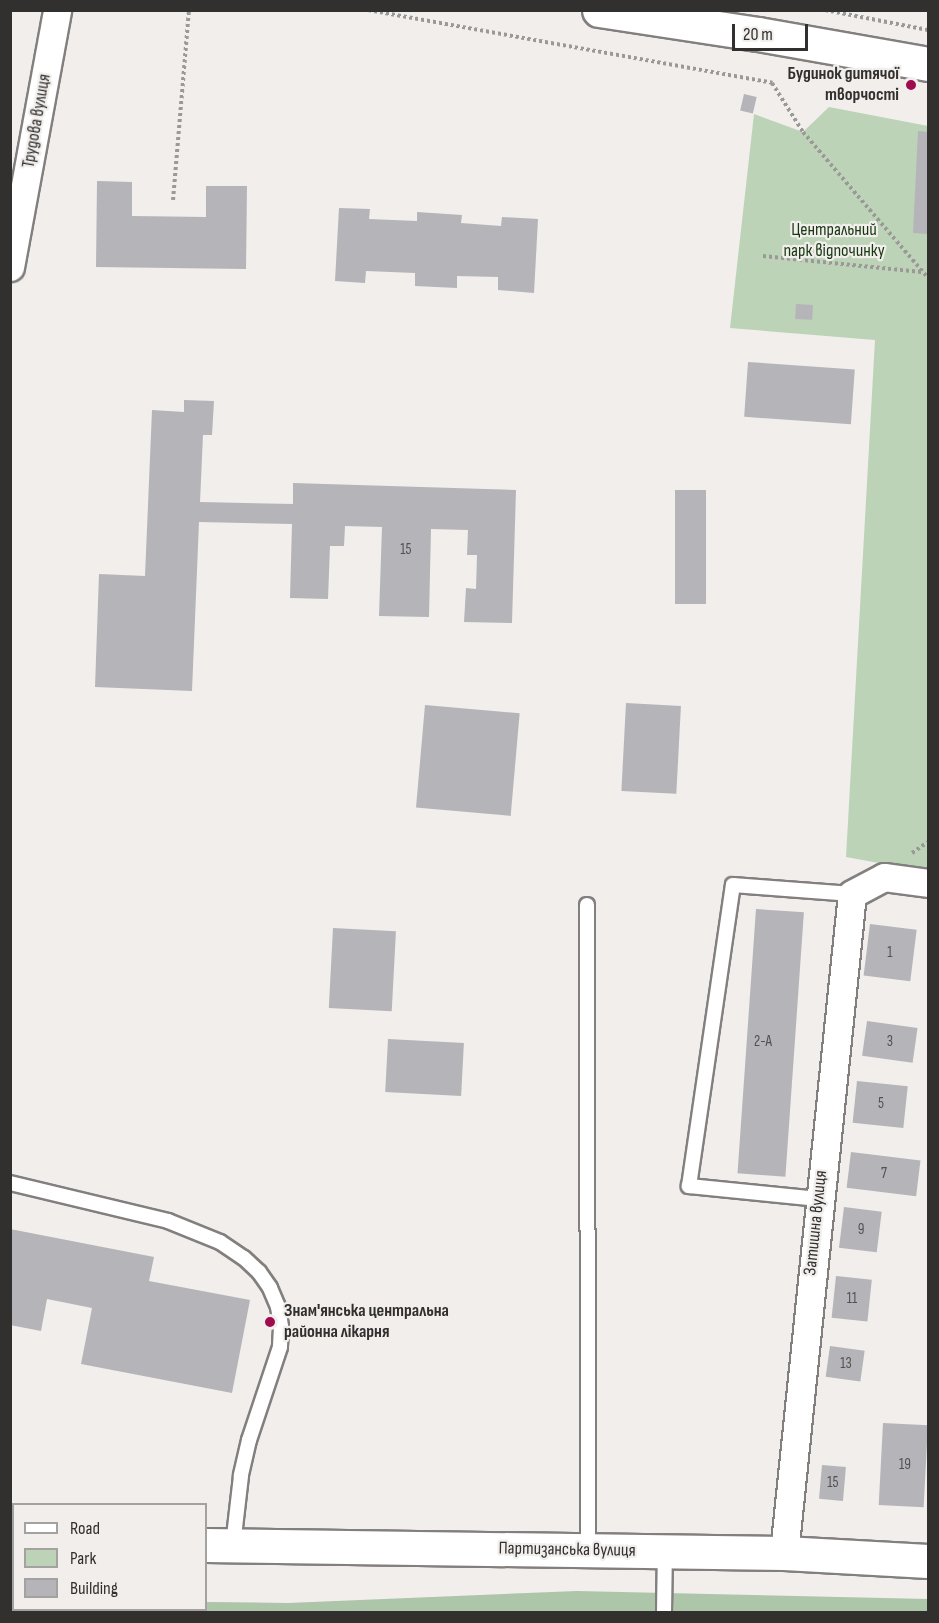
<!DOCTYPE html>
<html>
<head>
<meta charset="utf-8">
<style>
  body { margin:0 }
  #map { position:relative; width:939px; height:1623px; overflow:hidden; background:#f1eeec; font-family:"Sofia Sans Condensed",sans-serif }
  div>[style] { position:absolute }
  .green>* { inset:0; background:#bcd3b8 }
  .forest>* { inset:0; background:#adc5a9 }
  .building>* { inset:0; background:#b5b4b8; transform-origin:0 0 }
  .path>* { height:4px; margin-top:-2px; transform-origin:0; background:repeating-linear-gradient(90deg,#9b9997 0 3px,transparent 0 6px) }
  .roads { filter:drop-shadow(2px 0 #837f7e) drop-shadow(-2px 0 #837f7e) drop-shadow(0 2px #837f7e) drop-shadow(0 -2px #837f7e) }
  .service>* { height:14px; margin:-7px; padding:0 7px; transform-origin:7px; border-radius:7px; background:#fff }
  .minor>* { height:27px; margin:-13.5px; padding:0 13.5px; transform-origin:13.5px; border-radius:13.5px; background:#fff }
  .tertiary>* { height:33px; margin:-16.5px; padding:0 16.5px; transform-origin:16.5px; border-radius:16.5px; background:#fff }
  .primary>* { height:33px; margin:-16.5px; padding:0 16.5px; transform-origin:16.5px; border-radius:16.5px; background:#fff }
  .dots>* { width:16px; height:16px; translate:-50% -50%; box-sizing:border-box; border:3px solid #f1eeec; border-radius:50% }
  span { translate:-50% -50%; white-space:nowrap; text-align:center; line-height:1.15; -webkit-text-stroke:4.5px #f1eeec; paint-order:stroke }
  .number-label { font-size:15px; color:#525151 }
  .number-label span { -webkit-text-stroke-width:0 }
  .poi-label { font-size:18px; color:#31302f; font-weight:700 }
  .right { translate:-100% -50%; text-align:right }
  .left { translate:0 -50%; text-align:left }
  .street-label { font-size:18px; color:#31302f }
  .park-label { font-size:18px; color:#163811 }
  .frame { position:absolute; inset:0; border:12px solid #31302f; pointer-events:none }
  .legend { position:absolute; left:12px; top:1503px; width:195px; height:108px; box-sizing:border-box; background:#f1eeec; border:2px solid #a4a2a0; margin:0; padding:8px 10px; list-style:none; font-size:18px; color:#31302f }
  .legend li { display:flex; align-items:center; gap:12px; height:30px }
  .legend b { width:30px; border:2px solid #a4a2a0 }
  .scale { position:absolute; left:732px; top:24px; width:76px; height:27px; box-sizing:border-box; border:3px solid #31302f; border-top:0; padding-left:8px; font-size:18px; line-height:21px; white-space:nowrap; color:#31302f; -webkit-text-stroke:4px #f1eeec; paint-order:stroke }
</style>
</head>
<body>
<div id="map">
  <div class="green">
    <div style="clip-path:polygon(829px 107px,928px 126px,928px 872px,846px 857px,875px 340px,730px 328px,754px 114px,803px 132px)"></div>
  </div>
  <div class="forest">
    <div style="clip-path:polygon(577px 1591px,928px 1599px,928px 1612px,11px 1612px,11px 1597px,13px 1597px,14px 1610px,206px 1610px,206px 1602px,288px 1603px)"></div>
  </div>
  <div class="building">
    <div style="left:744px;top:94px;width:13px;height:17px;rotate:13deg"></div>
    <div style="clip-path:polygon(918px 131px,928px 132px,928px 234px,913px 233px)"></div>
    <div style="clip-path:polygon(97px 181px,132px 182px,132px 216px,206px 217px,206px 186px,247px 186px,246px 269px,96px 267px)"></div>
    <div style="clip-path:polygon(339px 208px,370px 209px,369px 219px,417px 221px,417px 212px,462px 215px,461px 223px,501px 226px,502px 217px,538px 219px,534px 293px,498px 290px,498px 277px,457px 276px,457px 288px,415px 286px,415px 273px,366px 271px,365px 283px,335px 281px)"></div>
    <div style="left:796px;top:304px;width:17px;height:15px;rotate:3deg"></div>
    <div style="left:748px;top:362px;width:107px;height:55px;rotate:4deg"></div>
    <div style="clip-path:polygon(184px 400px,214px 401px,212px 435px,203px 435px,200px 502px,293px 504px,293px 483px,516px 490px,512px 623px,464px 622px,466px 588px,476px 589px,477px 555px,467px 555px,468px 530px,431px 529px,429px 617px,379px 616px,382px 527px,345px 526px,344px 546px,330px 546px,328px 599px,290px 598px,292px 524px,199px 522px,192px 691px,95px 687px,99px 574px,145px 576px,152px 410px,184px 412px)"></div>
    <div style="left:675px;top:490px;width:31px;height:114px"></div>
    <div style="left:626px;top:703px;width:55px;height:88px;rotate:3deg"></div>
    <div style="left:425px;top:705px;width:95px;height:103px;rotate:5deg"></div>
    <div style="left:756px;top:909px;width:48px;height:265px;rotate:4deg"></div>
    <div style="left:870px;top:924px;width:47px;height:52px;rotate:7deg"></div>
    <div style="left:333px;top:928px;width:63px;height:80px;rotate:3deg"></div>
    <div style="left:867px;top:1021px;width:51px;height:35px;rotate:8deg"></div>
    <div style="left:388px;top:1039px;width:76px;height:53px;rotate:3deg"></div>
    <div style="left:857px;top:1081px;width:51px;height:42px;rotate:6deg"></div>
    <div style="left:851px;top:1152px;width:70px;height:36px;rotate:7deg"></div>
    <div style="left:844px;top:1207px;width:38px;height:41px;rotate:7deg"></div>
    <div style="clip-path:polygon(10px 1229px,154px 1257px,149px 1281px,250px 1300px,232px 1393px,81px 1364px,92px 1308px,47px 1299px,41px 1331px,10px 1325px)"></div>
    <div style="left:836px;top:1276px;width:36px;height:42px;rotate:6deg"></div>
    <div style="left:830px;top:1346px;width:35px;height:31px;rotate:8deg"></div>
    <div style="left:883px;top:1423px;width:45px;height:82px;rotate:3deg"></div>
    <div style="left:822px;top:1465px;width:24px;height:34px;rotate:5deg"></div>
  </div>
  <div class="path">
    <div style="left:368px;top:10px;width:411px;rotate:10.2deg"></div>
    <div style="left:772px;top:83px;width:58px;rotate:57.7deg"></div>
    <div style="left:803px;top:132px;width:192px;rotate:49.4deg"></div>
    <div style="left:825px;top:10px;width:105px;rotate:11deg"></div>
    <div style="left:173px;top:200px;width:191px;rotate:-85.2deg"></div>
    <div style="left:763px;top:256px;width:159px;rotate:5.8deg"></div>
    <div style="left:912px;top:853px;width:19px;rotate:-35deg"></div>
  </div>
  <div class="roads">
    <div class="service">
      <div style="left:587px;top:905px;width:645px;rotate:89.91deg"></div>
      <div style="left:10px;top:1183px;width:163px;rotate:13.5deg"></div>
      <div style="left:168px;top:1221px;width:56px;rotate:22deg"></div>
      <div style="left:220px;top:1242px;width:29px;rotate:34deg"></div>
      <div style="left:244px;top:1258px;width:21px;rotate:43deg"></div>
      <div style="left:259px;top:1272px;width:19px;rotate:55deg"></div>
      <div style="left:270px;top:1288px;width:21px;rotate:67deg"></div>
      <div style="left:278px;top:1307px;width:20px;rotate:81deg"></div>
      <div style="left:281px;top:1327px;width:20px;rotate:93deg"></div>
      <div style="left:280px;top:1347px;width:98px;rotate:108.4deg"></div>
      <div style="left:249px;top:1440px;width:37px;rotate:103deg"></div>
      <div style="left:241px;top:1476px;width:69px;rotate:96.6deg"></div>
      <div style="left:819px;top:1199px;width:131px;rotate:-174.3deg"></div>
      <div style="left:689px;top:1186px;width:304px;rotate:-81.7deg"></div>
      <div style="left:733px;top:885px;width:119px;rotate:4.3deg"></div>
      <div style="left:664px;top:1612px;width:61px;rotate:-89.1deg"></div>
    </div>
    <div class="minor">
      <div style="left:10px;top:267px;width:261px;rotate:-79.6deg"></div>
      <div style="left:784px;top:1553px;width:662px;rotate:-84.11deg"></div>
      <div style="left:852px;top:894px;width:36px;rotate:-28deg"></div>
      <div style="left:884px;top:877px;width:44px;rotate:7.8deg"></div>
    </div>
    <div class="tertiary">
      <div style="left:10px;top:1543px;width:4px"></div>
      <div style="left:206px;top:1545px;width:578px;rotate:0.79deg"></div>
      <div style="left:784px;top:1553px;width:144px;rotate:3.2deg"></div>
    </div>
    <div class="primary">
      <div style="left:599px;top:10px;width:161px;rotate:8.6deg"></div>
      <div style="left:758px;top:34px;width:173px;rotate:10deg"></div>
    </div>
  </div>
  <div class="dots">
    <div style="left:911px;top:85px;background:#a00b50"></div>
    <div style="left:270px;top:1322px;background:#a00b50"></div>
  </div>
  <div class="number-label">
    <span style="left:406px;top:550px">15</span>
    <span style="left:890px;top:953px">1</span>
    <span style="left:763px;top:1042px">2-А</span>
    <span style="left:890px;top:1042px">3</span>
    <span style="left:881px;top:1104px">5</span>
    <span style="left:884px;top:1174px">7</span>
    <span style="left:861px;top:1230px">9</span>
    <span style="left:852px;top:1299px">11</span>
    <span style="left:846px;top:1364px">13</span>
    <span style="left:905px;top:1465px">19</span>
    <span style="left:833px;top:1483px">15</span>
  </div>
  <div class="poi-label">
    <span class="right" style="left:899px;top:85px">Будинок дитячої<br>творчості</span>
    <span class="left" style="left:284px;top:1322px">Знам'янська центральна<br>районна лікарня</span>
  </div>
  <div class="street-label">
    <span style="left:37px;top:121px;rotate:-80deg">Трудова вулиця</span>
    <span style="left:816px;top:1223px;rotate:-84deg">Затишна вулиця</span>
    <span style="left:567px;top:1550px;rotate:1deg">Партизанська вулиця</span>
  </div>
  <div class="park-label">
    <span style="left:834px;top:241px">Центральний<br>парк відпочинку</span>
  </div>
  <div class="frame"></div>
  <ul class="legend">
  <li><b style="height:8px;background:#fff"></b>Road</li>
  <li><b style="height:16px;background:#bcd3b8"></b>Park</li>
  <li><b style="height:16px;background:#b5b4b8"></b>Building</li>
  </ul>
  <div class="scale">20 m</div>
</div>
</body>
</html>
